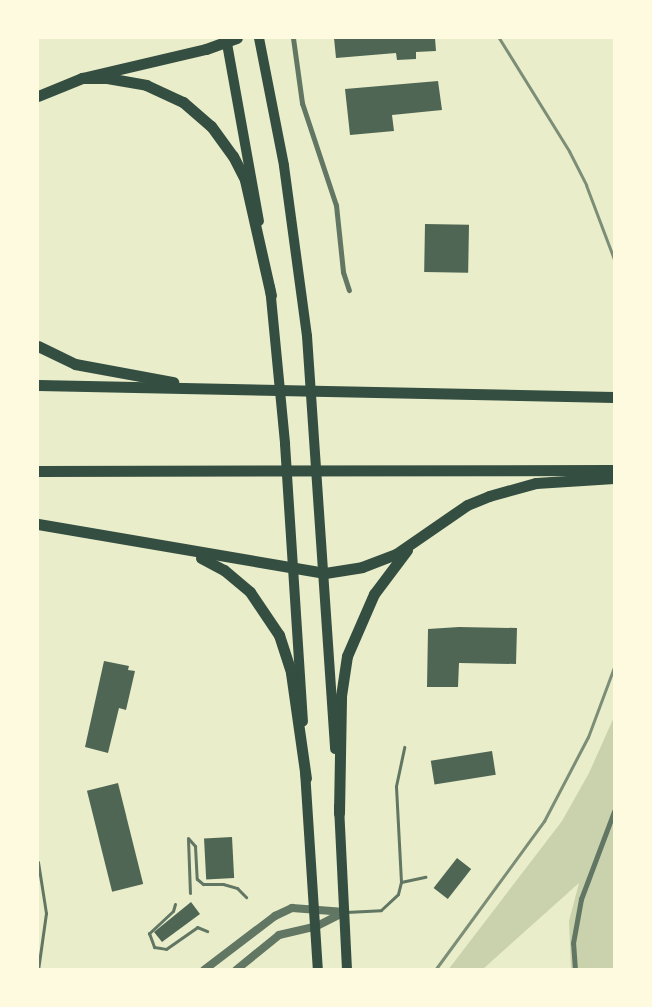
<!DOCTYPE html>
<html>
<head>
<meta charset="utf-8">
<style>
  body { margin:0 }
  #map { position:relative; width:652px; height:1007px; overflow:hidden; background:#e9edc9; font-family:"Source Serif 4",serif }
  div>[style] { position:absolute }
  .green>* { inset:0; background:#cad2ad }
  .building>* { inset:0; background:#4f6655; transform-origin:0 0 }
  .service>* { height:3px; margin:-1.5px; padding:0 1.5px; transform-origin:1.5px; border-radius:1.5px; background:#617663 }
  .minor>* { height:5px; margin:-2.5px; padding:0 2.5px; transform-origin:2.5px; border-radius:2.5px; background:#617663 }
  .tertiary>* { height:8px; margin:-4px; padding:0 4px; transform-origin:4px; border-radius:4px; background:#617663 }
  .primary>* { height:10px; margin:-5px; padding:0 5px; transform-origin:5px; border-radius:5px; background:#344e41 }
  .motorway>* { height:11px; margin:-5.5px; padding:0 5.5px; transform-origin:5.5px; border-radius:5.5px; background:#344e41 }
  .rail>* { height:3px; margin:-1.5px; padding:0 1.5px; transform-origin:1.5px; border-radius:1.5px; background:#7c8e77 }
  span { translate:-50% -50%; white-space:nowrap; text-align:center; line-height:1.15; -webkit-text-stroke:4.5px #fefae0; paint-order:stroke }
  .frame { position:absolute; inset:0; border:39px solid #fefae0; pointer-events:none }
</style>
</head>
<body>
<div id="map">
  <div class="green">
    <div style="clip-path:polygon(614px 717px,614px 969px,571px 969px,569px 921px,579px 883px,483px 969px,448px 970px,562px 821px,589px 773px)"></div>
  </div>
  <div class="building">
    <div style="clip-path:polygon(334px 38px,435px 38px,436px 51px,416px 52px,416px 59px,397px 60px,396px 53px,336px 58px)"></div>
    <div style="clip-path:polygon(438px 81px,442px 110px,392px 115px,394px 131px,350px 135px,345px 89px)"></div>
    <div style="left:425px;top:224px;width:44px;height:48px;rotate:1deg"></div>
    <div style="clip-path:polygon(459px 627px,517px 628px,516px 664px,459px 663px,458px 687px,427px 687px,428px 629px)"></div>
    <div style="clip-path:polygon(104px 661px,129px 666px,128px 670px,135px 671px,126px 710px,119px 708px,108px 753px,85px 747px)"></div>
    <div style="left:492px;top:751px;width:24px;height:62px;rotate:81deg"></div>
    <div style="left:118px;top:783px;width:104px;height:32px;rotate:76deg"></div>
    <div style="left:232px;top:837px;width:41px;height:28px;rotate:87deg"></div>
    <div style="left:457px;top:858px;width:18px;height:38px;rotate:38deg"></div>
    <div style="clip-path:polygon(191px 902px,200px 914px,162px 942px,154px 932px)"></div>
  </div>
  <div class="service">
    <div style="left:188px;top:838px;width:11px;rotate:49deg"></div>
    <div style="left:195px;top:846px;width:33px;rotate:87deg"></div>
    <div style="left:197px;top:879px;width:8px;rotate:40deg"></div>
    <div style="left:203px;top:884px;width:20px"></div>
    <div style="left:223px;top:884px;width:15px;rotate:16deg"></div>
    <div style="left:237px;top:888px;width:13px;rotate:45deg"></div>
    <div style="left:188px;top:839px;width:54px;rotate:87.9deg"></div>
    <div style="left:38px;top:862px;width:52px;rotate:81.1deg"></div>
    <div style="left:46px;top:913px;width:58px;rotate:98deg"></div>
    <div style="left:401px;top:882px;width:25px;rotate:-12deg"></div>
    <div style="left:175px;top:904px;width:7px;rotate:106deg"></div>
    <div style="left:173px;top:911px;width:33px;rotate:137deg"></div>
    <div style="left:149px;top:933px;width:15px;rotate:70deg"></div>
    <div style="left:154px;top:947px;width:12px;rotate:9deg"></div>
    <div style="left:166px;top:949px;width:38px;rotate:-35deg"></div>
    <div style="left:197px;top:927px;width:11px;rotate:22deg"></div>
    <div style="left:346px;top:912px;width:35px;rotate:-3deg"></div>
    <div style="left:381px;top:910px;width:23px;rotate:-43deg"></div>
    <div style="left:398px;top:894px;width:12px;rotate:-76deg"></div>
    <div style="left:401px;top:882px;width:96px;rotate:-93deg"></div>
    <div style="left:396px;top:786px;width:40px;rotate:-78deg"></div>
  </div>
  <div class="minor">
    <div style="left:293px;top:38px;width:66px;rotate:82.1deg"></div>
    <div style="left:302px;top:103px;width:108px;rotate:71.6deg"></div>
    <div style="left:336px;top:205px;width:67px;rotate:84deg"></div>
    <div style="left:343px;top:272px;width:19px;rotate:72deg"></div>
    <div style="left:575px;top:970px;width:27px;rotate:-94deg"></div>
    <div style="left:573px;top:943px;width:45px;rotate:-79.7deg"></div>
    <div style="left:581px;top:899px;width:94px;rotate:-69.4deg"></div>
  </div>
  <div class="tertiary">
    <div style="left:204px;top:970px;width:89px;rotate:-37.3deg"></div>
    <div style="left:275px;top:916px;width:19px;rotate:-25deg"></div>
    <div style="left:292px;top:908px;width:53px;rotate:4.3deg"></div>
    <div style="left:236px;top:970px;width:55px;rotate:-39.1deg"></div>
    <div style="left:279px;top:935px;width:37px;rotate:-13deg"></div>
    <div style="left:315px;top:927px;width:34px;rotate:-27deg"></div>
  </div>
  <div class="primary">
    <div style="left:226px;top:38px;width:186px;rotate:79.8deg"></div>
    <div style="left:259px;top:38px;width:130px;rotate:78.9deg"></div>
    <div style="left:284px;top:166px;width:172px;rotate:82.3deg"></div>
    <div style="left:307px;top:336px;width:414px;rotate:86.1deg"></div>
    <div style="left:270px;top:287px;width:158px;rotate:84.5deg"></div>
    <div style="left:285px;top:444px;width:278px;rotate:86.3deg"></div>
    <div style="left:305px;top:771px;width:199px;rotate:86.3deg"></div>
    <div style="left:339px;top:806px;width:164px;rotate:87.2deg"></div>
  </div>
  <div class="motorway">
    <div style="left:82px;top:78px;width:25px"></div>
    <div style="left:107px;top:78px;width:40px;rotate:10deg"></div>
    <div style="left:146px;top:85px;width:41px;rotate:24.7deg"></div>
    <div style="left:183px;top:102px;width:37px;rotate:41deg"></div>
    <div style="left:211px;top:126px;width:37px;rotate:54deg"></div>
    <div style="left:233px;top:156px;width:27px;rotate:63deg"></div>
    <div style="left:245px;top:180px;width:118px;rotate:77.3deg"></div>
    <div style="left:38px;top:96px;width:48px;rotate:-22.2deg"></div>
    <div style="left:82px;top:78px;width:127px;rotate:-13.2deg"></div>
    <div style="left:206px;top:49px;width:33px;rotate:-20deg"></div>
    <div style="left:38px;top:346px;width:41px;rotate:25.9deg"></div>
    <div style="left:75px;top:364px;width:100px;rotate:10.4deg"></div>
    <div style="left:38px;top:385px;width:576px;rotate:1.19deg"></div>
    <div style="left:38px;top:471px;width:576px;rotate:-0.1deg"></div>
    <div style="left:38px;top:524px;width:291px;rotate:9.7deg"></div>
    <div style="left:325px;top:573px;width:37px;rotate:-9deg"></div>
    <div style="left:362px;top:567px;width:36px;rotate:-21deg"></div>
    <div style="left:396px;top:554px;width:86px;rotate:-34.6deg"></div>
    <div style="left:467px;top:505px;width:24px;rotate:-22deg"></div>
    <div style="left:489px;top:496px;width:49px;rotate:-15.5deg"></div>
    <div style="left:536px;top:483px;width:78px;rotate:-3.7deg"></div>
    <div style="left:201px;top:558px;width:26px;rotate:28deg"></div>
    <div style="left:224px;top:570px;width:34px;rotate:40deg"></div>
    <div style="left:250px;top:592px;width:52px;rotate:56deg"></div>
    <div style="left:279px;top:635px;width:40px;rotate:72deg"></div>
    <div style="left:291px;top:673px;width:106px;rotate:81.9deg"></div>
    <div style="left:339px;top:813px;width:117px;rotate:-89deg"></div>
    <div style="left:341px;top:696px;width:40px;rotate:-81.5deg"></div>
    <div style="left:347px;top:656px;width:68px;rotate:-66.5deg"></div>
    <div style="left:374px;top:594px;width:55px;rotate:-53.1deg"></div>
  </div>
  <div class="rail">
    <div style="left:499px;top:38px;width:133px;rotate:58.2deg"></div>
    <div style="left:569px;top:151px;width:38px;rotate:63deg"></div>
    <div style="left:586px;top:185px;width:79px;rotate:69.3deg"></div>
    <div style="left:435px;top:970px;width:185px;rotate:-53.8deg"></div>
    <div style="left:544px;top:821px;width:95px;rotate:-62.4deg"></div>
    <div style="left:588px;top:737px;width:75px;rotate:-69.6deg"></div>
  </div>
  <div class="frame"></div>
</div>
</body>
</html>
